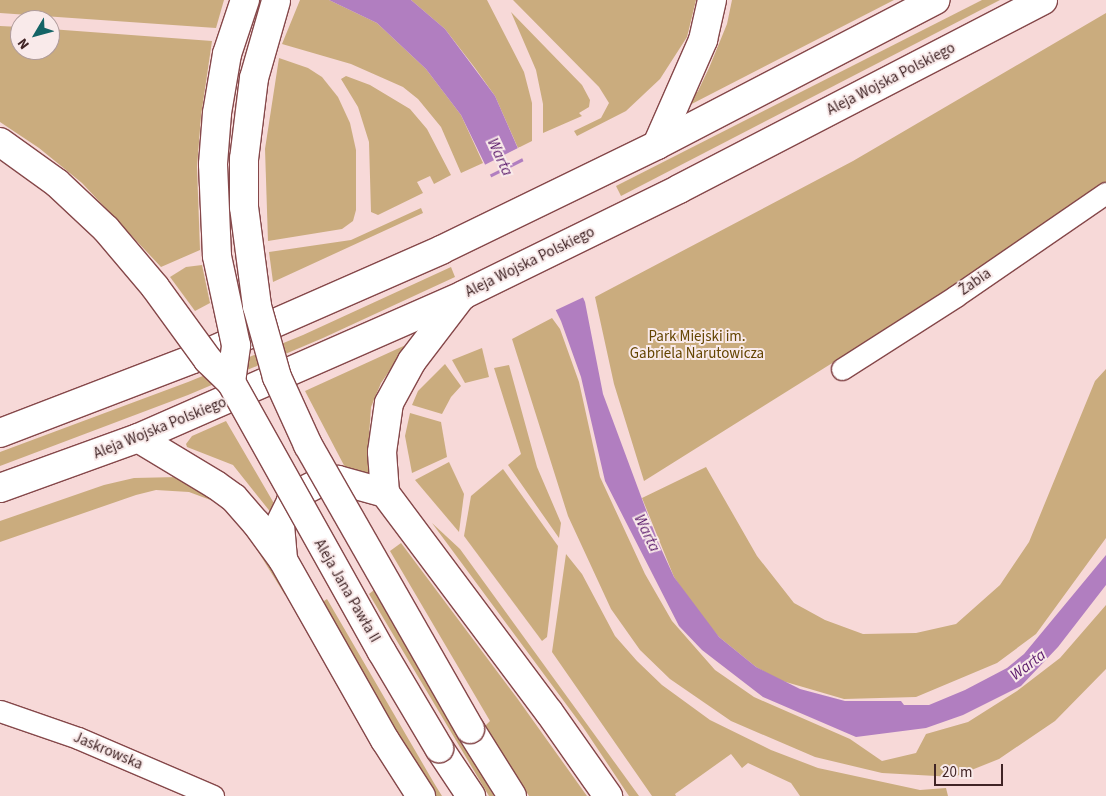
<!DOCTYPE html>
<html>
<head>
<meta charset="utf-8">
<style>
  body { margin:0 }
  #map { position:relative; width:1106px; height:796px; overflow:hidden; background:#f7d9d8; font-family:"Source Sans 3",sans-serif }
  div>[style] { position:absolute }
  .green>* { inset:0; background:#caac7e }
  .water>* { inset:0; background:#b17ec0 }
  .pier>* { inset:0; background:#f7d9d8; transform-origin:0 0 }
  .roads { filter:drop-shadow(1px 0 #85484a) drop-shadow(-1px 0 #85484a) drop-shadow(0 1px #85484a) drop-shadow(0 -1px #85484a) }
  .minor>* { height:21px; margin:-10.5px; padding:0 10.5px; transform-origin:10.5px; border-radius:10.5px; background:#fff }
  .primary>* { height:28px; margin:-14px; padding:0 14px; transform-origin:14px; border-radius:14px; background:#fff }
  .bridges { filter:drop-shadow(1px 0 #85484a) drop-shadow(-1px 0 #85484a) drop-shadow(0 1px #85484a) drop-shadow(0 -1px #85484a) }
  .primary-bridge>* { height:28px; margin:-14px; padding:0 14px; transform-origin:14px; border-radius:14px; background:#fff }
  span { translate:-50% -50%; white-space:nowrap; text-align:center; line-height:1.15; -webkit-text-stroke:4px #f9eaea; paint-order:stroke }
  .street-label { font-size:15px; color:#402425 }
  .park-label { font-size:15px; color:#634401 }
  .water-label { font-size:16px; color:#5c1c6d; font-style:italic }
  .north { position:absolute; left:10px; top:10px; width:50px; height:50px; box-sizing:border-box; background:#f9eaea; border:1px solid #af9b9b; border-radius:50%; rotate:233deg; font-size:14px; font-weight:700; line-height:20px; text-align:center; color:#402425 }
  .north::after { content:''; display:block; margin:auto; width:18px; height:22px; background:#146466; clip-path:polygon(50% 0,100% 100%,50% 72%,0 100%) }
  .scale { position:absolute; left:934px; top:764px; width:69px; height:22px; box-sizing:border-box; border:2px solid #402425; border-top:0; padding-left:6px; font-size:15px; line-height:18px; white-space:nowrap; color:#402425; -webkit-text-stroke:4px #f9eaea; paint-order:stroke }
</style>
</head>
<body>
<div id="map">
  <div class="green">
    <div style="clip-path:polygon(0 0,224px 0,216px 28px,0 13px)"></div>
    <div style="clip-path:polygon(300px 0,329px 0,377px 23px,426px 69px,461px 115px,483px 163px,461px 173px,441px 127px,418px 99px,403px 87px,351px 64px,282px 44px)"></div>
    <div style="clip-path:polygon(411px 0,487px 0,524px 72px,532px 103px,532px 141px,518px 148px,495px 96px,475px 68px,445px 29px)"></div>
    <div style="clip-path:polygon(513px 0,696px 0,687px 37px,660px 79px,626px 111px,577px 136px,574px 131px,601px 118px,609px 103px,599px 87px)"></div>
    <div style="clip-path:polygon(732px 0,894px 0,680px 110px,698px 91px,709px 68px,727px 24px)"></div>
    <div style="clip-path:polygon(982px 0,1000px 0,621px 196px,616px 186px)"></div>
    <div style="clip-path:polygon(511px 12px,582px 85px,590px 100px,589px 107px,579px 113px,582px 116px,543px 133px,543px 104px,536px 70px)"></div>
    <div style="clip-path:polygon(1106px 13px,1106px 182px,933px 300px,644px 481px,614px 384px,595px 297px,853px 161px)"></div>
    <div style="clip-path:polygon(0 26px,20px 27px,20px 50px,50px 50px,50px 29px,212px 41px,201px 116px,197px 167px,200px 250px,161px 267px,82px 183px,39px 148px,0 122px)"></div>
    <div style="clip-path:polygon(279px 58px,308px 68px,322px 77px,338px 97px,350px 123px,356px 150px,356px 210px,353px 221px,342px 229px,268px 241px,265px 149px)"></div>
    <div style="clip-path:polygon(346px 76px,370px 85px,410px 109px,427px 129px,451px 175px,434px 184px,430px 176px,417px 182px,423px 193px,378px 215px,371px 212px,369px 142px,358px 107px,341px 79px)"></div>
    <div style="clip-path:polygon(421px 208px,423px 213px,273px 282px,269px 252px,351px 240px)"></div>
    <div style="clip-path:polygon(202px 265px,210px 303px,195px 311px,170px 277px,186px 267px)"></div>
    <div style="clip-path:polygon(451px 267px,455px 277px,323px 338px,188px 395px,0 466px,0 452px,188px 382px,303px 335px)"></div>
    <div style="clip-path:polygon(552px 318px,560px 329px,579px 382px,600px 477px,645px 574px,672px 621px,715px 670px,754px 697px,850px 739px,882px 761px,916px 753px,926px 734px,968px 722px,1017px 691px,1060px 658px,1106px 605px,1106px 669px,1055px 721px,999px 759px,954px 777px,882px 773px,815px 757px,731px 721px,670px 679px,640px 650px,611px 609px,568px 516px,512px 339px)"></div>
    <div style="clip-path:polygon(408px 344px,381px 383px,371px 407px,368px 451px,372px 476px,347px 471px,305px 391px)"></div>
    <div style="clip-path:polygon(482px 348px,489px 377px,465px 383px,452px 360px)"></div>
    <div style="clip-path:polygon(445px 364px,461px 386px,451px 397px,442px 414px,412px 405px,418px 391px)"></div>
    <div style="clip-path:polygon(509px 365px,537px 467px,561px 523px,559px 538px,508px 465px,521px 454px,494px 368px)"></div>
    <div style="clip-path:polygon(1106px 369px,1106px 538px,1036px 634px,997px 663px,916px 697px,844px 699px,779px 680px,756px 667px,719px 637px,699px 614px,674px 577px,642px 498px,706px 467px,757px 556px,794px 603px,825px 620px,863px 634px,916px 633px,956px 624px,1000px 585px,1029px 542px,1095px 381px)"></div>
    <div style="clip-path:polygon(410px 413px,441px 422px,447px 457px,412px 473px,405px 436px)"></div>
    <div style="clip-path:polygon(226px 421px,279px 512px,272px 514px,233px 465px,187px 447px,186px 444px,192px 436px)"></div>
    <div style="clip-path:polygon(449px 462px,464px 494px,459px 532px,415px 480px)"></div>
    <div style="clip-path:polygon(503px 469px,558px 546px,547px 637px,542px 641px,464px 536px,471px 496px)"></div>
    <div style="clip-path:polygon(178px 477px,198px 482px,245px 521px,288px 593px,285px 595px,241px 524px,224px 505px,189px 492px,156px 490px,136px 495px,0 542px,0 521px,104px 485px,134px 478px)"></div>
    <div style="clip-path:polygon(432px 523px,460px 549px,639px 796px,629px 796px,583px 727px)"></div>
    <div style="clip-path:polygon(401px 543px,517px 698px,587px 796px,529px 796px,485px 726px,490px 721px,390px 551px)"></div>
    <div style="clip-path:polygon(566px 554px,582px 574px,615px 636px,637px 661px,662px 685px,710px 720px,771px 750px,818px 768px,920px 790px,946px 788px,948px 796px,800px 796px,791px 783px,748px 763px,742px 768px,731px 754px,675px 794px,676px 796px,652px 796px,552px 652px)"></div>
    <div style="clip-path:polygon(374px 590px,455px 729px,494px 796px,489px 796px,369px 594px)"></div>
    <div style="clip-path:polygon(327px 599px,434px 783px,442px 796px,434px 796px,389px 720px,321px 603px)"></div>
  </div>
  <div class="water">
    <div style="clip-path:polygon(329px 0,411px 0,445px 29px,495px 96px,585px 302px,603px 394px,658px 542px,674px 577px,719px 637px,756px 667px,800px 689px,845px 701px,901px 701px,904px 705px,929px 705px,965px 690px,1007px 668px,1024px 654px,1106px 555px,1106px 585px,1058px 647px,1021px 686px,963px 715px,926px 728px,856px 737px,763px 697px,702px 650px,679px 626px,605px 481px,581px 377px,561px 321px,461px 115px,426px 69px,377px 23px)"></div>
  </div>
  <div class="pier">
    <div style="left:520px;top:147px;width:11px;height:42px;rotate:63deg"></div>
    <div style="clip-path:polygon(526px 160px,586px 296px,554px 311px,488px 179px)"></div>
  </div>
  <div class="roads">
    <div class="minor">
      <div style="left:842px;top:369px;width:135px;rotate:-32.6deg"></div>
      <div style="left:956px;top:296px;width:182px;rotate:-34.5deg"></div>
      <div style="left:0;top:711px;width:83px;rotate:19.1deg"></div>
      <div style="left:78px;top:738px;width:147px;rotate:23.2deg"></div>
    </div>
    <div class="primary">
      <div style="left:657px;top:145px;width:115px;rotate:-66.3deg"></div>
      <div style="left:703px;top:40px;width:41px;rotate:-77.3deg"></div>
      <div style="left:0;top:433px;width:207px;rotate:-21deg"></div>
      <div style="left:193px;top:359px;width:271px;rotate:-23.7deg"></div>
      <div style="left:441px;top:250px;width:240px;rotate:-25.9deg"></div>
      <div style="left:657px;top:145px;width:314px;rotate:-27.5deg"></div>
      <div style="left:138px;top:438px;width:91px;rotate:31.1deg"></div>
      <div style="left:216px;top:485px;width:22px;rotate:36deg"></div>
      <div style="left:234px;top:498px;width:33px;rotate:49deg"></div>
      <div style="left:256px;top:523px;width:46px;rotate:53.9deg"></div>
      <div style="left:283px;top:560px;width:207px;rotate:60.5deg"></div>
      <div style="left:385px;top:740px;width:67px;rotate:57.3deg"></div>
      <div style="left:0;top:488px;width:147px;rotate:-19.9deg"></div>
      <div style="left:138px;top:438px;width:355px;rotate:-23.7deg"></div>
      <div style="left:463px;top:295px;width:241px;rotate:-26.1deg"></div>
      <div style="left:679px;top:189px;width:410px;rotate:-27.4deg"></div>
      <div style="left:385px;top:493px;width:274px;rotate:53.2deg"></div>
      <div style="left:549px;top:712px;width:103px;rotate:54.9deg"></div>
      <div style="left:385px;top:493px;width:41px;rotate:-94.2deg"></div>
      <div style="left:382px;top:452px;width:49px;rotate:-81.9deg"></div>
      <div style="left:389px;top:403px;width:48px;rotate:-61.3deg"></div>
      <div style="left:412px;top:361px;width:79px;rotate:-52.7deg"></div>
      <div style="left:283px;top:559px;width:35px;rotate:-95deg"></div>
      <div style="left:280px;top:524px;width:25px;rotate:-64deg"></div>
      <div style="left:291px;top:501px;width:11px;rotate:-45deg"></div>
      <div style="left:299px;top:493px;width:27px;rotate:-27deg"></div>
      <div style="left:323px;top:481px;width:15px;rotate:-4deg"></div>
      <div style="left:338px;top:480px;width:49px;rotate:15.5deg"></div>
      <div style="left:470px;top:729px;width:79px;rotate:57.9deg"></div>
      <div style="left:439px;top:748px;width:58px;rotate:56.3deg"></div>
    </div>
  </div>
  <div class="bridges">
    <div class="primary-bridge">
      <div style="left:276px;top:1px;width:80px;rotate:105.9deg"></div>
      <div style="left:254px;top:78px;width:82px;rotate:97deg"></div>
      <div style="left:244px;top:159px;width:48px;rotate:90deg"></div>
      <div style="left:244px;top:207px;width:100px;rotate:82.5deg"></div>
      <div style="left:257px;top:306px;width:74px;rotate:74.3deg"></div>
      <div style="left:277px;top:377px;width:75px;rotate:65.5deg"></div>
      <div style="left:308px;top:445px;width:327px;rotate:60.3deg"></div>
      <div style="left:0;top:142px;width:70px;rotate:35.7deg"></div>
      <div style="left:57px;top:183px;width:67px;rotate:43.2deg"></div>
      <div style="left:106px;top:229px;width:76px;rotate:49.8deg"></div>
      <div style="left:155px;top:287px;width:90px;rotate:54deg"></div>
      <div style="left:208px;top:360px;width:32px;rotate:44deg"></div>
      <div style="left:231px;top:382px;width:309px;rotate:60.8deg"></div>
      <div style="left:382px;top:652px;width:112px;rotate:59.3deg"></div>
      <div style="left:231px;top:382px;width:37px;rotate:-82deg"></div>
      <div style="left:236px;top:345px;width:91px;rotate:-102.1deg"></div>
      <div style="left:217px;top:256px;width:92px;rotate:-92.5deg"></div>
      <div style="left:213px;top:164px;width:51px;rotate:-85.5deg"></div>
      <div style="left:217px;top:113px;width:60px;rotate:-80.4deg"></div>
      <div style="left:227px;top:54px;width:57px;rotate:-71.6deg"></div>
    </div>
  </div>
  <div class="street-label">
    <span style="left:891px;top:79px;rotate:-27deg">Aleja Wojska Polskiego</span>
    <span style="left:530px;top:262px;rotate:-26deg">Aleja Wojska Polskiego</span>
    <span style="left:975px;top:282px;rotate:-35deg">Żabia</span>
    <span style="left:160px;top:428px;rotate:-22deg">Aleja Wojska Polskiego</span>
    <span style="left:347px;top:591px;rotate:60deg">Aleja Jana Pawła II</span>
    <span style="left:108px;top:751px;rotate:23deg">Jaskrowska</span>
  </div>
  <div class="park-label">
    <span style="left:697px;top:345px">Park Miejski im.<br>Gabriela Narutowicza</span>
  </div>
  <div class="water-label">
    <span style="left:500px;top:157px;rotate:65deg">Warta</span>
    <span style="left:647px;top:533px;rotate:64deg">Warta</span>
    <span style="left:1028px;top:665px;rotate:-37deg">Warta</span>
  </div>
  <div class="north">N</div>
  <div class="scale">20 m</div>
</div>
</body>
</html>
